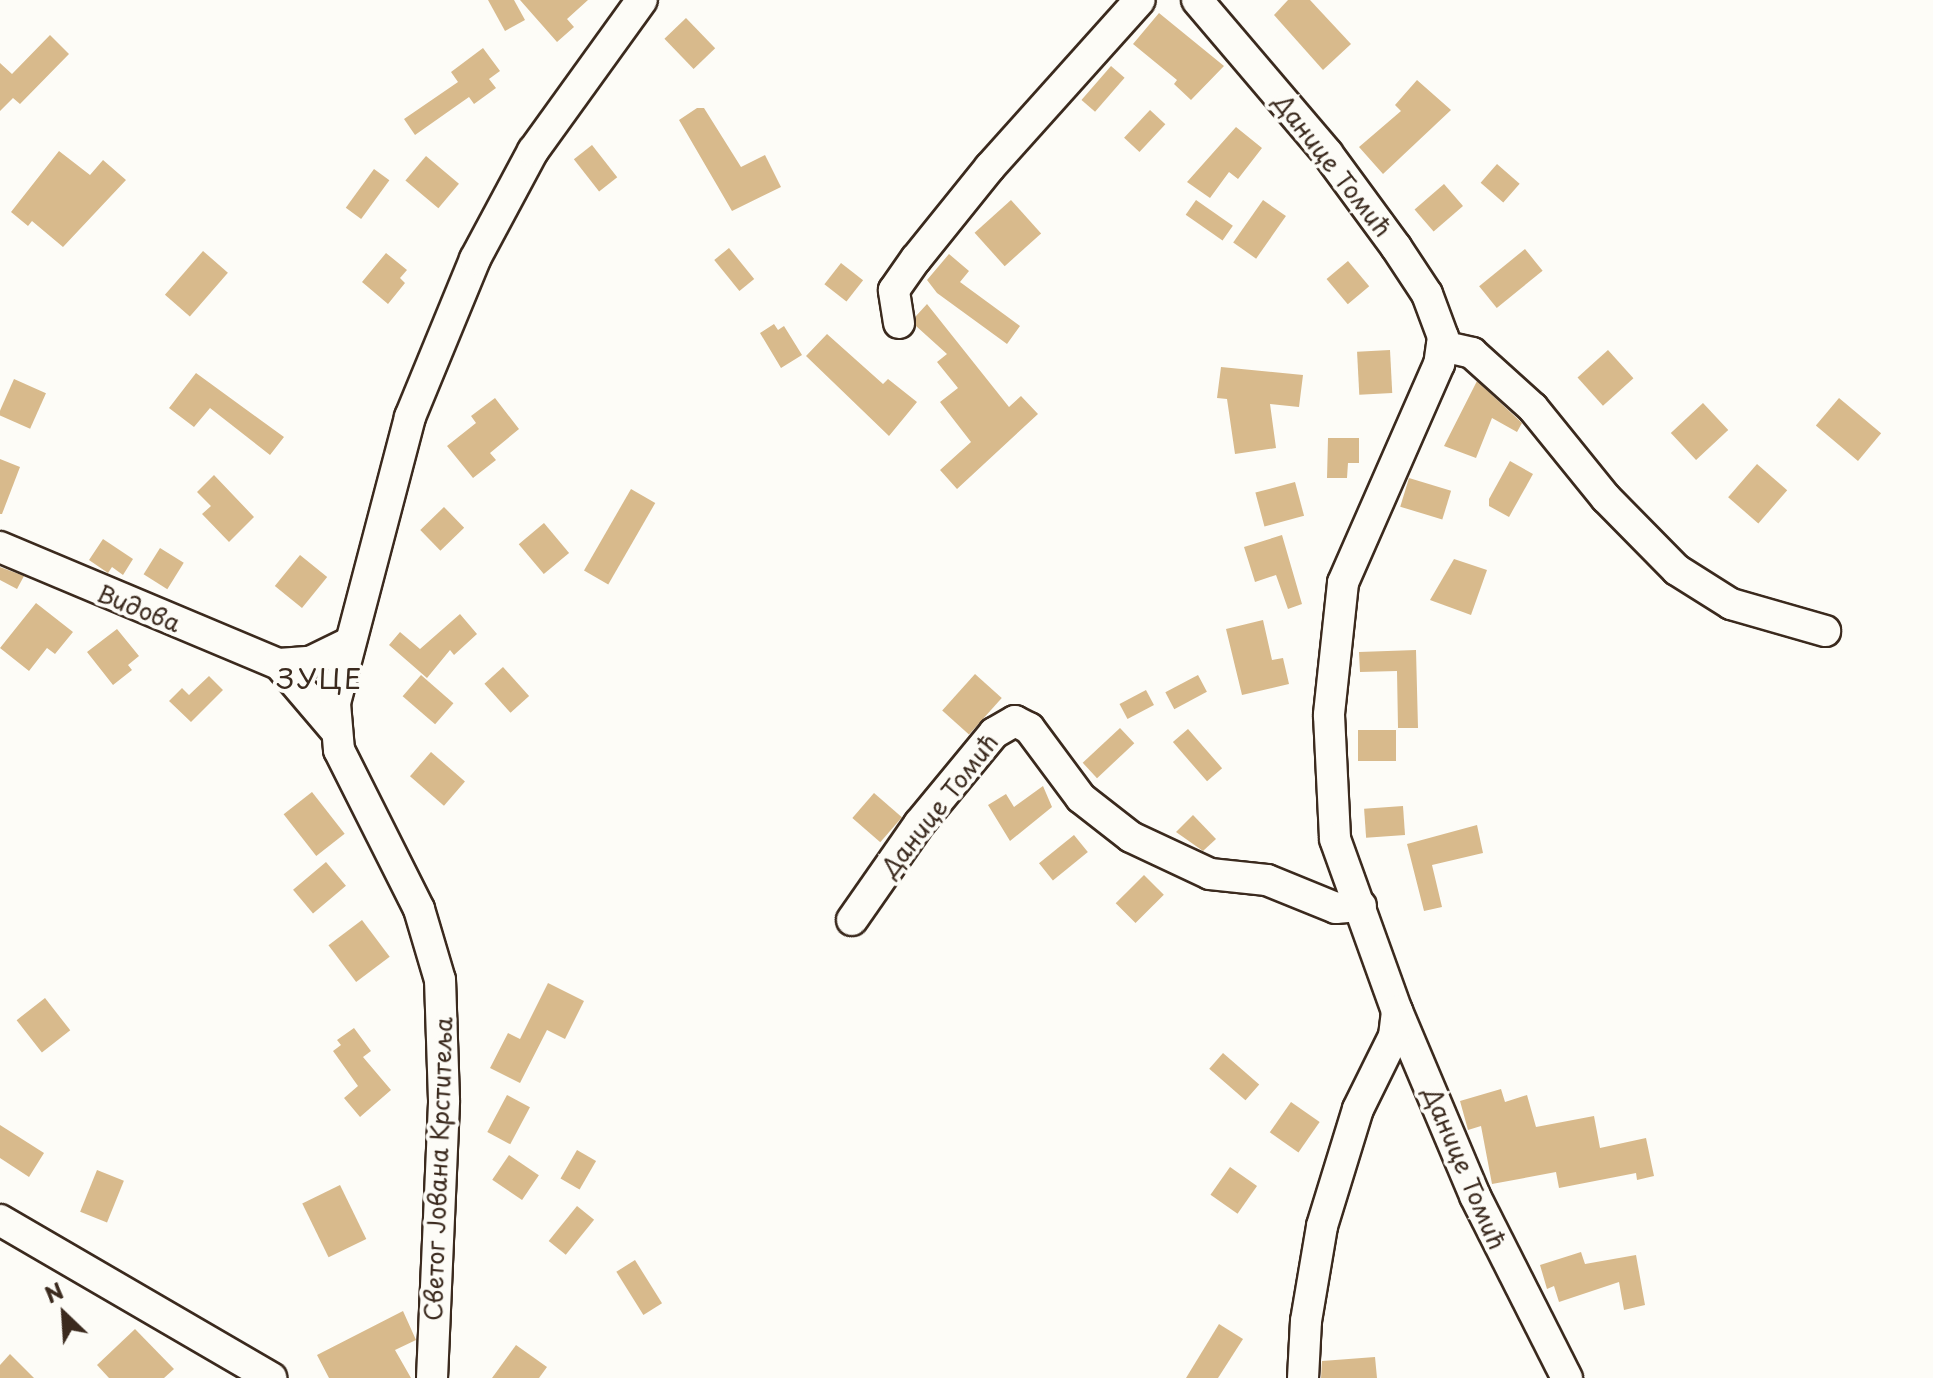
<!DOCTYPE html>
<html>
<head>
<meta charset="utf-8">
<style>
  body { margin:0 }
  #map { position:relative; width:1933px; height:1378px; overflow:hidden; background:#fdfcf7; font-family:"Playpen Sans",sans-serif }
  div>[style] { position:absolute }
  .building>* { inset:0; background:#d8ba8c; transform-origin:0 0 }
  .roads { filter:drop-shadow(2px 0 #3b2a1e) drop-shadow(-2px 0 #3b2a1e) drop-shadow(0 2px #3b2a1e) drop-shadow(0 -2px #3b2a1e) }
  .minor>* { height:30px; margin:-15px; padding:0 15px; transform-origin:15px; border-radius:15px; background:#fdfcf7 }
  span { translate:-50% -50%; white-space:nowrap; text-align:center; line-height:1.15; -webkit-text-stroke:8px #fdfcf7; paint-order:stroke }
  .street-label { font-size:24px; color:#3b2a1e }
  .quarter-label { font-size:28px; color:#3b2a1e; letter-spacing:2px }
  .north { position:absolute; left:24px; top:1274px; width:80px; height:80px; -webkit-text-stroke:6px #fdfcf7; paint-order:stroke; rotate:335deg; font-size:22px; font-weight:700; line-height:32px; text-align:center; color:#3b2a1e }
  .north::after { content:''; display:block; margin:auto; width:28px; height:36px; background:#3b2a1e; clip-path:polygon(50% 0,100% 100%,50% 72%,0 100%) }
</style>
</head>
<body>
<div id="map">
  <div class="building">
    <div style="clip-path:polygon(488px 0,514px 0,525px 20px,505px 31px)"></div>
    <div style="clip-path:polygon(520px 0,588px 0,567px 19px,574px 27px,557px 42px)"></div>
    <div style="clip-path:polygon(1288px 0,1310px 0,1351px 44px,1323px 70px,1274px 15px)"></div>
    <div style="clip-path:polygon(1159px 13px,1224px 66px,1191px 100px,1174px 84px,1177px 80px,1133px 44px)"></div>
    <div style="left:686px;top:18px;width:42px;height:30px;rotate:46deg"></div>
    <div style="clip-path:polygon(50px 35px,69px 54px,20px 104px,13px 98px,0 111px,0 63px,12px 74px)"></div>
    <div style="clip-path:polygon(483px 48px,500px 71px,489px 79px,496px 88px,474px 104px,469px 97px,415px 135px,404px 119px,458px 82px,451px 72px)"></div>
    <div style="left:1111px;top:66px;width:18px;height:45px;rotate:41deg"></div>
    <div style="clip-path:polygon(1417px 80px,1451px 110px,1383px 174px,1359px 147px,1401px 111px,1395px 105px)"></div>
    <div style="clip-path:polygon(697px 108px,704px 108px,741px 167px,765px 155px,781px 187px,732px 211px,679px 120px)"></div>
    <div style="left:1150px;top:110px;width:21px;height:38px;rotate:43deg"></div>
    <div style="clip-path:polygon(1236px 127px,1262px 148px,1238px 179px,1229px 172px,1210px 198px,1187px 182px)"></div>
    <div style="left:592px;top:145px;width:41px;height:23px;rotate:52deg"></div>
    <div style="clip-path:polygon(59px 151px,90px 175px,103px 160px,126px 180px,63px 247px,32px 221px,28px 226px,11px 212px)"></div>
    <div style="left:426px;top:156px;width:43px;height:32px;rotate:40deg"></div>
    <div style="left:1497px;top:164px;width:30px;height:25px;rotate:41deg"></div>
    <div style="left:374px;top:169px;width:19px;height:48px;rotate:36deg"></div>
    <div style="left:1444px;top:184px;width:29px;height:39px;rotate:49deg"></div>
    <div style="left:1011px;top:200px;width:45px;height:49px;rotate:48deg"></div>
    <div style="left:1196px;top:200px;width:45px;height:18px;rotate:35deg"></div>
    <div style="left:1263px;top:200px;width:28px;height:52px;rotate:35deg"></div>
    <div style="left:729px;top:248px;width:40px;height:19px;rotate:51deg"></div>
    <div style="left:1525px;top:249px;width:28px;height:59px;rotate:51deg"></div>
    <div style="left:203px;top:251px;width:33px;height:58px;rotate:41deg"></div>
    <div style="clip-path:polygon(386px 253px,407px 270px,400px 278px,405px 283px,388px 304px,362px 282px)"></div>
    <div style="clip-path:polygon(949px 254px,969px 271px,960px 282px,1020px 326px,1007px 344px,937px 293px,927px 280px)"></div>
    <div style="left:1348px;top:261px;width:33px;height:28px;rotate:50deg"></div>
    <div style="left:841px;top:263px;width:28px;height:27px;rotate:38deg"></div>
    <div style="clip-path:polygon(927px 304px,1009px 407px,1021px 396px,1038px 414px,957px 489px,940px 470px,971px 442px,940px 402px,958px 388px,937px 362px,947px 354px,916px 326px,916px 316px)"></div>
    <div style="clip-path:polygon(774px 324px,778px 330px,784px 326px,802px 355px,781px 368px,760px 333px)"></div>
    <div style="clip-path:polygon(827px 334px,883px 384px,888px 379px,917px 402px,889px 436px,806px 356px)"></div>
    <div style="left:1390px;top:350px;width:43px;height:33px;rotate:87deg"></div>
    <div style="left:1608px;top:350px;width:38px;height:41px;rotate:48deg"></div>
    <div style="clip-path:polygon(1221px 367px,1303px 375px,1299px 407px,1270px 404px,1276px 448px,1235px 454px,1227px 399px,1217px 398px)"></div>
    <div style="clip-path:polygon(196px 373px,284px 437px,270px 455px,210px 408px,194px 427px,169px 408px)"></div>
    <div style="left:14px;top:379px;width:35px;height:39px;rotate:24deg"></div>
    <div style="clip-path:polygon(1477px 381px,1522px 423px,1517px 432px,1492px 418px,1476px 458px,1444px 446px)"></div>
    <div style="clip-path:polygon(495px 398px,519px 429px,490px 453px,496px 460px,473px 478px,447px 446px,476px 423px,471px 416px)"></div>
    <div style="left:1839px;top:398px;width:55px;height:36px;rotate:40deg"></div>
    <div style="left:1703px;top:403px;width:37px;height:44px;rotate:47deg"></div>
    <div style="clip-path:polygon(1328px 438px,1359px 438px,1359px 463px,1348px 463px,1347px 478px,1327px 478px)"></div>
    <div style="clip-path:polygon(0 459px,20px 467px,2px 514px,0 514px)"></div>
    <div style="clip-path:polygon(1510px 461px,1533px 474px,1509px 517px,1489px 506px,1489px 499px)"></div>
    <div style="left:1757px;top:464px;width:40px;height:44px;rotate:41deg"></div>
    <div style="clip-path:polygon(214px 475px,254px 517px,229px 542px,202px 514px,211px 506px,197px 492px)"></div>
    <div style="left:1409px;top:478px;width:44px;height:30px;rotate:17deg"></div>
    <div style="left:1295px;top:482px;width:35px;height:41px;rotate:75deg"></div>
    <div style="left:631px;top:489px;width:28px;height:94px;rotate:30deg"></div>
    <div style="left:444px;top:507px;width:29px;height:33px;rotate:46deg"></div>
    <div style="left:544px;top:523px;width:39px;height:33px;rotate:50deg"></div>
    <div style="clip-path:polygon(1282px 535px,1302px 604px,1288px 609px,1276px 575px,1255px 582px,1244px 547px)"></div>
    <div style="clip-path:polygon(103px 539px,133px 559px,123px 575px,112px 567px,108px 573px,89px 560px)"></div>
    <div style="left:160px;top:548px;width:28px;height:31px;rotate:32deg"></div>
    <div style="left:300px;top:555px;width:35px;height:40px;rotate:39deg"></div>
    <div style="clip-path:polygon(1454px 559px,1487px 570px,1471px 615px,1430px 600px)"></div>
    <div style="clip-path:polygon(0 567px,24px 576px,17px 589px,0 580px)"></div>
    <div style="clip-path:polygon(36px 603px,73px 632px,55px 654px,47px 648px,29px 671px,0 648px)"></div>
    <div style="clip-path:polygon(460px 614px,477px 634px,454px 655px,450px 650px,427px 678px,389px 645px,400px 632px,420px 649px)"></div>
    <div style="clip-path:polygon(1263px 620px,1272px 660px,1283px 658px,1289px 684px,1242px 695px,1226px 629px)"></div>
    <div style="clip-path:polygon(117px 629px,139px 656px,128px 665px,132px 670px,113px 685px,87px 652px)"></div>
    <div style="clip-path:polygon(1416px 650px,1418px 728px,1398px 728px,1397px 671px,1360px 672px,1359px 652px)"></div>
    <div style="left:503px;top:667px;width:39px;height:25px;rotate:48deg"></div>
    <div style="left:975px;top:674px;width:36px;height:49px;rotate:42deg"></div>
    <div style="left:421px;top:675px;width:43px;height:28px;rotate:41deg"></div>
    <div style="left:1198px;top:675px;width:19px;height:37px;rotate:62deg"></div>
    <div style="clip-path:polygon(209px 676px,223px 690px,191px 722px,169px 701px,182px 688px,189px 695px)"></div>
    <div style="left:1146px;top:690px;width:17px;height:30px;rotate:62deg"></div>
    <div style="left:1120px;top:728px;width:21px;height:51px;rotate:47deg"></div>
    <div style="left:1188px;top:729px;width:52px;height:20px;rotate:49deg"></div>
    <div style="left:1358px;top:730px;width:38px;height:31px"></div>
    <div style="left:431px;top:752px;width:45px;height:32px;rotate:41deg"></div>
    <div style="clip-path:polygon(1043px 786px,1052px 807px,1010px 841px,988px 805px,1006px 794px,1014px 807px)"></div>
    <div style="left:312px;top:792px;width:53px;height:36px;rotate:52deg"></div>
    <div style="left:874px;top:793px;width:37px;height:33px;rotate:41deg"></div>
    <div style="left:1403px;top:806px;width:29px;height:39px;rotate:86deg"></div>
    <div style="clip-path:polygon(1193px 815px,1216px 839px,1203px 851px,1176px 832px)"></div>
    <div style="clip-path:polygon(1477px 825px,1483px 853px,1432px 865px,1442px 907px,1424px 911px,1407px 844px)"></div>
    <div style="left:1074px;top:835px;width:22px;height:45px;rotate:51deg"></div>
    <div style="left:326px;top:862px;width:31px;height:43px;rotate:50deg"></div>
    <div style="left:1144px;top:875px;width:28px;height:40px;rotate:45deg"></div>
    <div style="left:362px;top:920px;width:46px;height:42px;rotate:53deg"></div>
    <div style="clip-path:polygon(548px 983px,584px 1001px,565px 1039px,547px 1030px,520px 1083px,490px 1068px,508px 1033px,520px 1039px)"></div>
    <div style="left:45px;top:998px;width:41px;height:36px;rotate:52deg"></div>
    <div style="clip-path:polygon(354px 1028px,371px 1051px,363px 1057px,391px 1090px,360px 1117px,344px 1098px,358px 1086px,333px 1051px,341px 1045px,337px 1040px)"></div>
    <div style="left:1223px;top:1053px;width:48px;height:21px;rotate:41deg"></div>
    <div style="clip-path:polygon(1501px 1089px,1505px 1102px,1527px 1095px,1536px 1127px,1594px 1116px,1600px 1148px,1646px 1138px,1654px 1176px,1637px 1180px,1636px 1173px,1559px 1188px,1556px 1172px,1492px 1184px,1481px 1126px,1468px 1130px,1460px 1101px)"></div>
    <div style="left:507px;top:1095px;width:26px;height:42px;rotate:28deg"></div>
    <div style="left:1291px;top:1102px;width:35px;height:37px;rotate:35deg"></div>
    <div style="clip-path:polygon(0 1125px,44px 1153px,29px 1177px,0 1158px)"></div>
    <div style="left:577px;top:1150px;width:22px;height:33px;rotate:30deg"></div>
    <div style="left:509px;top:1155px;width:36px;height:30px;rotate:34deg"></div>
    <div style="left:1230px;top:1167px;width:33px;height:34px;rotate:35deg"></div>
    <div style="left:97px;top:1170px;width:29px;height:45px;rotate:22deg"></div>
    <div style="left:340px;top:1185px;width:60px;height:42px;rotate:64deg"></div>
    <div style="left:577px;top:1206px;width:22px;height:45px;rotate:39deg"></div>
    <div style="clip-path:polygon(1581px 1252px,1585px 1264px,1636px 1255px,1645px 1305px,1624px 1310px,1619px 1282px,1559px 1302px,1554px 1286px,1547px 1289px,1540px 1265px)"></div>
    <div style="left:635px;top:1260px;width:51px;height:22px;rotate:58deg"></div>
    <div style="clip-path:polygon(403px 1311px,416px 1340px,395px 1350px,411px 1378px,329px 1378px,317px 1355px)"></div>
    <div style="clip-path:polygon(1219px 1324px,1243px 1339px,1218px 1378px,1186px 1378px)"></div>
    <div style="clip-path:polygon(135px 1329px,174px 1369px,164px 1378px,109px 1378px,97px 1365px)"></div>
    <div style="clip-path:polygon(516px 1345px,547px 1367px,539px 1378px,492px 1378px)"></div>
    <div style="clip-path:polygon(10px 1354px,34px 1378px,0 1378px,0 1365px)"></div>
    <div style="clip-path:polygon(1375px 1357px,1377px 1378px,1321px 1378px,1322px 1361px)"></div>
  </div>
  <div class="roads">
    <div class="minor">
      <div style="left:1197px;top:0;width:201px;rotate:49.6deg"></div>
      <div style="left:1327px;top:153px;width:117px;rotate:53.7deg"></div>
      <div style="left:1396px;top:247px;width:56px;rotate:56.6deg"></div>
      <div style="left:1427px;top:294px;width:46px;rotate:69.6deg"></div>
      <div style="left:1443px;top:337px;width:27px;rotate:98deg"></div>
      <div style="left:1439px;top:364px;width:239px;rotate:113.7deg"></div>
      <div style="left:1343px;top:583px;width:133px;rotate:96.1deg"></div>
      <div style="left:1329px;top:715px;width:124px;rotate:87.2deg"></div>
      <div style="left:1335px;top:839px;width:183px;rotate:70.2deg"></div>
      <div style="left:1397px;top:1011px;width:201px;rotate:67.1deg"></div>
      <div style="left:1475px;top:1196px;width:204px;rotate:63.2deg"></div>
      <div style="left:899px;top:323px;width:33px;rotate:-99deg"></div>
      <div style="left:894px;top:290px;width:38px;rotate:-55deg"></div>
      <div style="left:916px;top:259px;width:118px;rotate:-51.2deg"></div>
      <div style="left:990px;top:167px;width:224px;rotate:-48.1deg"></div>
      <div style="left:1442px;top:346px;width:31px;rotate:13deg"></div>
      <div style="left:1472px;top:353px;width:82px;rotate:42deg"></div>
      <div style="left:1533px;top:408px;width:116px;rotate:51deg"></div>
      <div style="left:1606px;top:498px;width:101px;rotate:45.4deg"></div>
      <div style="left:1677px;top:570px;width:64px;rotate:32.2deg"></div>
      <div style="left:1731px;top:604px;width:98px;rotate:16deg"></div>
      <div style="left:0;top:547px;width:303px;rotate:22.8deg"></div>
      <div style="left:279px;top:664px;width:88px;rotate:49.6deg"></div>
      <div style="left:279px;top:664px;width:31px;rotate:-4deg"></div>
      <div style="left:310px;top:662px;width:41px;rotate:-25.9deg"></div>
      <div style="left:852px;top:920px;width:117px;rotate:-55.1deg"></div>
      <div style="left:919px;top:824px;width:118px;rotate:-50.5deg"></div>
      <div style="left:994px;top:733px;width:24px;rotate:-30deg"></div>
      <div style="left:1015px;top:721px;width:16px;rotate:27deg"></div>
      <div style="left:1029px;top:728px;width:87px;rotate:53.4deg"></div>
      <div style="left:1081px;top:798px;width:63px;rotate:38deg"></div>
      <div style="left:1131px;top:837px;width:87px;rotate:25.1deg"></div>
      <div style="left:1210px;top:874px;width:57px;rotate:6deg"></div>
      <div style="left:1267px;top:880px;width:74px;rotate:22.1deg"></div>
      <div style="left:1336px;top:908px;width:25px;rotate:-5deg"></div>
      <div style="left:0;top:1220px;width:314px;rotate:30.2deg"></div>
      <div style="left:432px;top:1378px;width:278px;rotate:-87.5deg"></div>
      <div style="left:444px;top:1100px;width:120px;rotate:-91.9deg"></div>
      <div style="left:440px;top:980px;width:74px;rotate:-106.5deg"></div>
      <div style="left:419px;top:909px;width:178px;rotate:-116.7deg"></div>
      <div style="left:339px;top:750px;width:47px;rotate:-94.9deg"></div>
      <div style="left:335px;top:703px;width:296px;rotate:-75.3deg"></div>
      <div style="left:410px;top:417px;width:171px;rotate:-67.6deg"></div>
      <div style="left:475px;top:259px;width:123px;rotate:-61.8deg"></div>
      <div style="left:533px;top:151px;width:186px;rotate:-54.2deg"></div>
      <div style="left:1303px;top:1378px;width:57px;rotate:-87deg"></div>
      <div style="left:1306px;top:1321px;width:96px;rotate:-80.4deg"></div>
      <div style="left:1322px;top:1226px;width:122px;rotate:-72.9deg"></div>
      <div style="left:1358px;top:1109px;width:81px;rotate:-63.7deg"></div>
      <div style="left:1394px;top:1036px;width:25px;rotate:-83deg"></div>
    </div>
  </div>
  <div class="street-label">
    <span style="left:1333px;top:165px;rotate:52deg">Данице Томић</span>
    <span style="left:139px;top:608px;rotate:22deg">Видова</span>
    <span style="left:939px;top:805px;rotate:-52deg">Данице Томић</span>
    <span style="left:1465px;top:1168px;rotate:67deg">Данице Томић</span>
    <span style="left:438px;top:1169px;rotate:-88deg">Светог Јована Крститеља</span>
  </div>
  <div class="quarter-label">
    <span style="left:320px;top:678px">ЗУЦЕ</span>
  </div>
  <div class="north">N</div>
</div>
</body>
</html>
